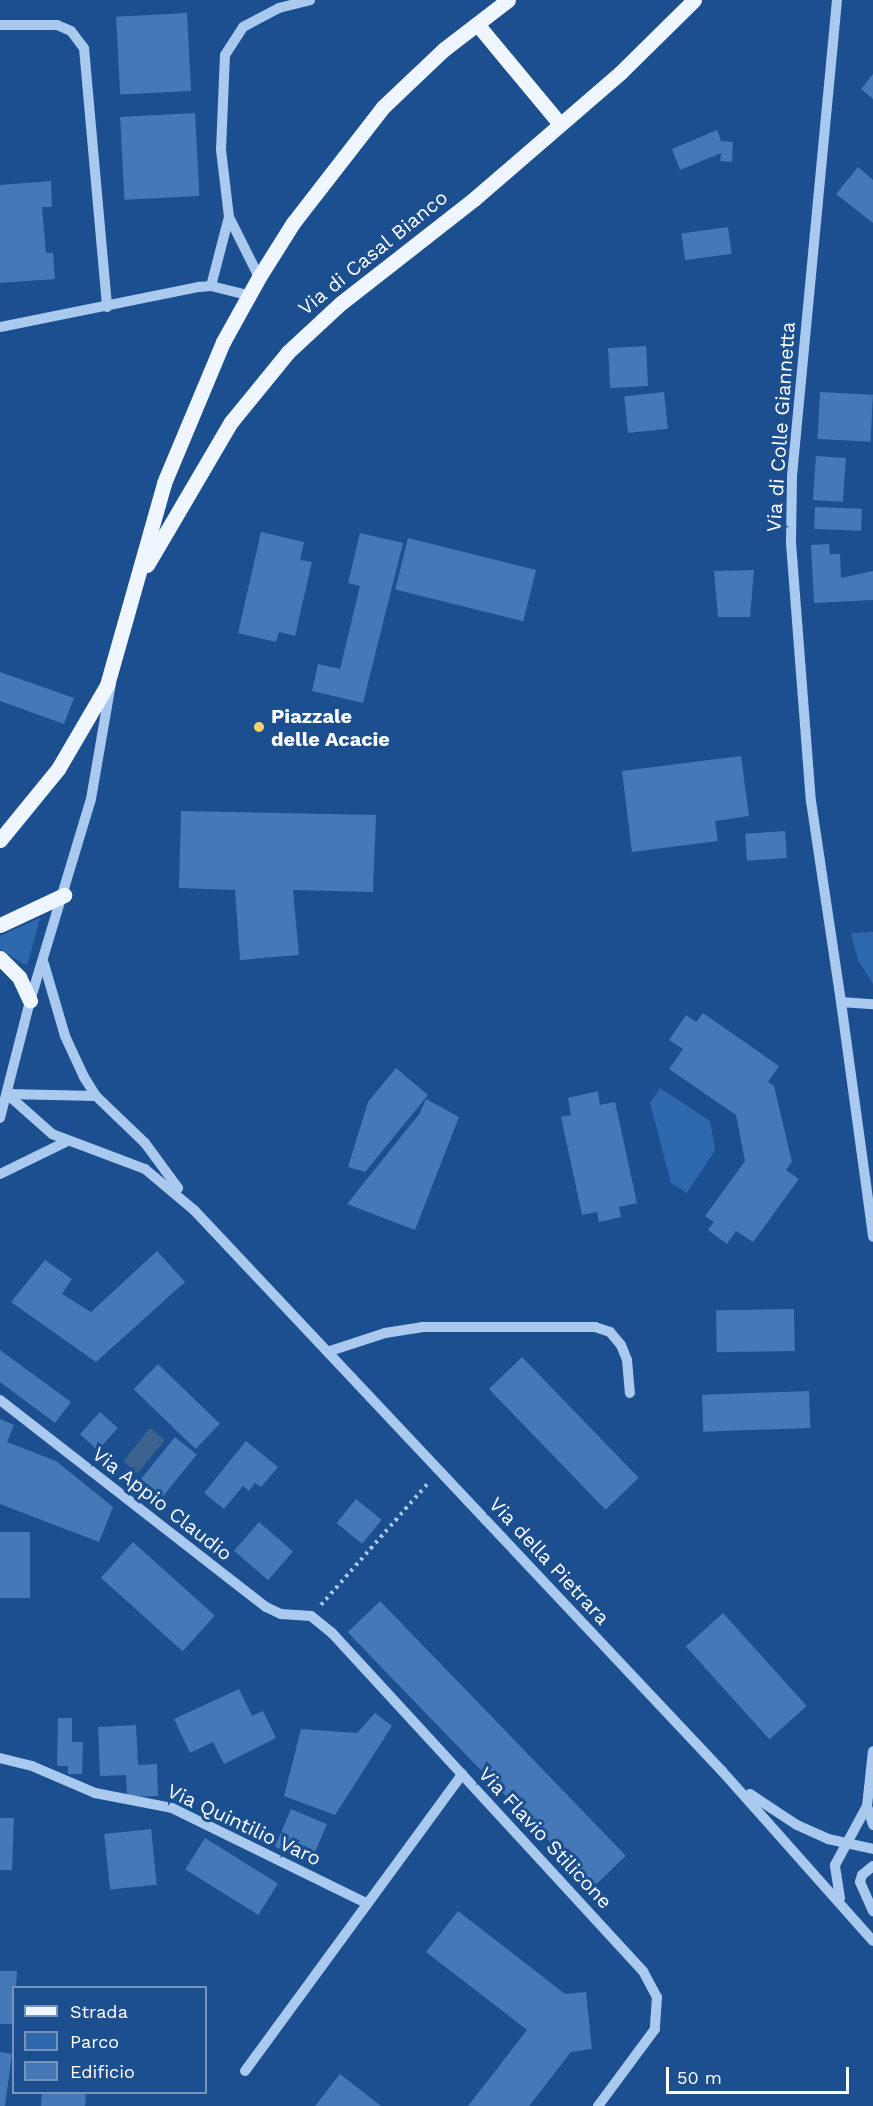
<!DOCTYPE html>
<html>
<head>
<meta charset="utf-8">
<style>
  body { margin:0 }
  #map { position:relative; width:873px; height:2106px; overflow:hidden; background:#1b4f8f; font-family:"Work Sans",sans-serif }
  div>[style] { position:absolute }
  .green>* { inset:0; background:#2e69ad }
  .water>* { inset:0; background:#3c6290; transform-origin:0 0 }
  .building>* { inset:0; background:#4478b7; transform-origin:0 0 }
  .path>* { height:4px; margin-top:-2px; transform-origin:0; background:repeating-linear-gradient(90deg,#a9c9ee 0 3px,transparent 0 7.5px) }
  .minor>* { height:10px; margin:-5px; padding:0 5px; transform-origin:5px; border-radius:5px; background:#a9c9ee }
  .major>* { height:15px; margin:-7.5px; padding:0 7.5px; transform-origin:7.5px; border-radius:7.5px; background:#f0f6ff }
  .dots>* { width:16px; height:16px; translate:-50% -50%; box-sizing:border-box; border:3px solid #1b4f8f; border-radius:50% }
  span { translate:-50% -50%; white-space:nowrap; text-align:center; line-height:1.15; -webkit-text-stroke:6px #1b4f8f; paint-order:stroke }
  .street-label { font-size:20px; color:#fff }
  .poi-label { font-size:20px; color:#fff; font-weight:700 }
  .left { translate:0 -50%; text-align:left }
  .legend { position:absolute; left:12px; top:1986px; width:195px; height:108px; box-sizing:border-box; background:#1b4f8f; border:2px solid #7695bc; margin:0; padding:8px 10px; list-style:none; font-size:18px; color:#fff }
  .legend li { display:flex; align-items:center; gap:12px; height:30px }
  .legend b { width:30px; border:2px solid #7695bc }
  .scale { position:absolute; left:666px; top:2067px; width:183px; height:27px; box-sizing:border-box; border:3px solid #fff; border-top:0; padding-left:8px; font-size:18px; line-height:21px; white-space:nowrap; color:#fff; -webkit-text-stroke:4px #1b4f8f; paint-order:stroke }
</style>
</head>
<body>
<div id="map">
  <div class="green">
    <div style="clip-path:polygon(40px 918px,27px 966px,0 949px,0 936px)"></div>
    <div style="clip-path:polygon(873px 932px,873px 984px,858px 960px,851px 933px)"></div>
    <div style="clip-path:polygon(660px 1088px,710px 1121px,715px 1150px,687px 1193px,671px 1183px,650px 1103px)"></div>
  </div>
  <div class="water">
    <div style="left:150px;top:1428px;width:19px;height:43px;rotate:39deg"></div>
  </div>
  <div class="building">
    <div style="left:187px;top:13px;width:78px;height:71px;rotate:87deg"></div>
    <div style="clip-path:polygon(873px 74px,873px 99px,861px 89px)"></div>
    <div style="left:195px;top:113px;width:83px;height:75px;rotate:87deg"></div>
    <div style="clip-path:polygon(717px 130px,721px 141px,733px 142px,732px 162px,720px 161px,721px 153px,680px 170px,672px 149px)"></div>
    <div style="clip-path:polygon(858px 167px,873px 180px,873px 223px,836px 194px)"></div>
    <div style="clip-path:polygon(51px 181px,52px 207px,42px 207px,46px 253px,53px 253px,55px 279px,0 283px,0 185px)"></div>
    <div style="left:728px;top:227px;width:27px;height:47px;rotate:82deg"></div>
    <div style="left:646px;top:346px;width:40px;height:38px;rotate:87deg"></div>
    <div style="left:664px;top:392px;width:37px;height:40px;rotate:84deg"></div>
    <div style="left:820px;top:392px;width:53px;height:47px;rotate:3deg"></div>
    <div style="left:816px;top:456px;width:30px;height:44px;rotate:4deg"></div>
    <div style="left:815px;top:507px;width:47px;height:22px;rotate:2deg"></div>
    <div style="clip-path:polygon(261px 532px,304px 542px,300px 560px,312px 562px,295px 636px,279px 632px,276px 642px,238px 633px)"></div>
    <div style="clip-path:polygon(360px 533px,403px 543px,363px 703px,312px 691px,318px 664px,340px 669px,360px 586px,348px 583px)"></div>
    <div style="left:408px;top:538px;width:132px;height:53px;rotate:14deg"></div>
    <div style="clip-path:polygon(829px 544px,830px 554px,840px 554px,841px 578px,873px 571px,873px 600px,814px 603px,811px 545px)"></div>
    <div style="clip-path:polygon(754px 570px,750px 617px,718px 617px,714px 571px)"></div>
    <div style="clip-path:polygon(0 672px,74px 698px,64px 724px,0 701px)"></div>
    <div style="clip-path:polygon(741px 756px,749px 816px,715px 821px,718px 841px,632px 852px,622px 771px)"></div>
    <div style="clip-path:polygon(181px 811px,376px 815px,373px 892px,293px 890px,299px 955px,240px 960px,235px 890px,179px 888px)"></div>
    <div style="left:785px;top:831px;width:27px;height:40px;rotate:86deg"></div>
    <div style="clip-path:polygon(703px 1013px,779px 1066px,768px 1082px,774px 1086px,792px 1162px,786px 1170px,799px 1179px,753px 1242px,736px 1231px,727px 1244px,708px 1230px,714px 1222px,705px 1216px,745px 1161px,736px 1115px,669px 1069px,683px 1049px,669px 1040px,686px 1015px,696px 1022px)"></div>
    <div style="clip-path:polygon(396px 1068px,428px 1095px,365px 1172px,348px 1167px,368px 1102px)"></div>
    <div style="clip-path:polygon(598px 1091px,600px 1105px,615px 1102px,637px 1203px,619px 1207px,621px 1217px,599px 1222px,597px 1212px,582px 1215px,561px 1117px,571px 1115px,568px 1098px)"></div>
    <div style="clip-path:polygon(426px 1099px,459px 1117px,415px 1230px,347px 1204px,420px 1113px)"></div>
    <div style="clip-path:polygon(157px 1251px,185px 1282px,96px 1362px,11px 1302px,45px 1260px,72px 1279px,62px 1294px,91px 1312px)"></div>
    <div style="left:794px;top:1309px;width:42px;height:78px;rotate:89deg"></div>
    <div style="clip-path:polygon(0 1350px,71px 1402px,55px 1423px,0 1382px)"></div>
    <div style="left:522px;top:1357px;width:168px;height:46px;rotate:46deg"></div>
    <div style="left:158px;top:1364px;width:86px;height:35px;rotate:44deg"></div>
    <div style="left:809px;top:1391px;width:37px;height:107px;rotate:88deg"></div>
    <div style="left:100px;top:1412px;width:24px;height:30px;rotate:42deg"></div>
    <div style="clip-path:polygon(0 1419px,14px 1425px,7px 1442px,56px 1461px,113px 1507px,99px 1542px,0 1504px)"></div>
    <div style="left:175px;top:1437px;width:28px;height:54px;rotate:39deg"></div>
    <div style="clip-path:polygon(246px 1441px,278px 1467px,261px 1487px,255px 1483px,249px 1491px,243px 1486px,224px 1509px,204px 1493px)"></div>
    <div style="left:356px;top:1499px;width:33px;height:31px;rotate:39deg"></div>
    <div style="left:259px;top:1522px;width:45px;height:38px;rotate:41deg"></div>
    <div style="left:0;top:1532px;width:30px;height:66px"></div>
    <div style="left:133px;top:1542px;width:110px;height:48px;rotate:42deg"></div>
    <div style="left:380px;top:1601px;width:354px;height:45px;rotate:46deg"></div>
    <div style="left:723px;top:1613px;width:125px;height:50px;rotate:48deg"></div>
    <div style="clip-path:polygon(239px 1689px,252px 1716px,263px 1711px,276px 1738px,224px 1764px,213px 1742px,190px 1753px,174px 1719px)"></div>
    <div style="clip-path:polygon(375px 1713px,392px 1726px,335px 1815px,284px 1796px,301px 1729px,357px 1733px)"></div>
    <div style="clip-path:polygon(58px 1718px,72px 1718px,72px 1742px,83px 1742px,82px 1774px,68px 1774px,68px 1766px,57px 1766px)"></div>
    <div style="clip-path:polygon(136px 1725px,138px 1765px,157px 1764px,158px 1796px,127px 1797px,126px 1775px,100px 1776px,98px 1727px)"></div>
    <div style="left:291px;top:1809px;width:39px;height:41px;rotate:23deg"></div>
    <div style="clip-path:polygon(0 1818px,14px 1818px,12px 1870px,0 1870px)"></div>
    <div style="left:151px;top:1829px;width:56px;height:47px;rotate:84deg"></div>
    <div style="left:205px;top:1838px;width:86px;height:37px;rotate:32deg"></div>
    <div style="clip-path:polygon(458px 1911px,565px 1994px,586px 1992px,592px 2049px,571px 2052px,529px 2106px,468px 2106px,527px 2030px,426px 1952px)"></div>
    <div style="clip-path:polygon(0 1971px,17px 1971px,14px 2024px,0 2024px)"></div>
    <div style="clip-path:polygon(0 2052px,12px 2054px,5px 2106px,0 2106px)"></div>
    <div style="clip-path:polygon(340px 2074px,381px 2106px,315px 2106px)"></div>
    <div style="clip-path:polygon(42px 2092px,78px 2092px,86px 2095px,85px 2106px,41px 2106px)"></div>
  </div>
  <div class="path">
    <div style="left:321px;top:1605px;width:164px;rotate:-48.7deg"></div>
  </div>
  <div class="minor">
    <div style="left:837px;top:0;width:479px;rotate:95.4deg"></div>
    <div style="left:792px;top:477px;width:66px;rotate:90.9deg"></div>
    <div style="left:791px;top:543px;width:259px;rotate:85.6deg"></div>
    <div style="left:811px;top:801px;width:203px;rotate:81.5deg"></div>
    <div style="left:841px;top:1002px;width:32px;rotate:4deg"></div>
    <div style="left:0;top:25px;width:57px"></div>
    <div style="left:57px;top:25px;width:15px;rotate:23deg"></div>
    <div style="left:71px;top:31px;width:21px;rotate:53deg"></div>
    <div style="left:84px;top:48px;width:260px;rotate:84.9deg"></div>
    <div style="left:259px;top:277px;width:67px;rotate:-116.6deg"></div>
    <div style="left:229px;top:217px;width:67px;rotate:-96.8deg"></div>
    <div style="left:221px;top:150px;width:95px;rotate:-87.6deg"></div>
    <div style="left:225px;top:55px;width:33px;rotate:-57deg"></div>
    <div style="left:243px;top:27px;width:41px;rotate:-27.8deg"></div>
    <div style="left:279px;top:8px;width:32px;rotate:-14deg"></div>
    <div style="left:211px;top:286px;width:71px;rotate:-75.4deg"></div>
    <div style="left:0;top:327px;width:203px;rotate:-11.4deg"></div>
    <div style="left:199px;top:287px;width:12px;rotate:-5deg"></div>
    <div style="left:211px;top:286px;width:38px;rotate:14deg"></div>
    <div style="left:44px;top:964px;width:75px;rotate:73.7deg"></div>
    <div style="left:65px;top:1036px;width:45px;rotate:65.1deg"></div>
    <div style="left:84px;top:1077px;width:22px;rotate:58deg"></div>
    <div style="left:96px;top:1096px;width:68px;rotate:43.8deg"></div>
    <div style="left:145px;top:1143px;width:56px;rotate:53.7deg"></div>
    <div style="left:841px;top:1002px;width:237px;rotate:82.2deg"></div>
    <div style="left:7px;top:1094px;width:60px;rotate:41.6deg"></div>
    <div style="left:52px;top:1134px;width:99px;rotate:20.6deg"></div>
    <div style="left:145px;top:1169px;width:64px;rotate:39.9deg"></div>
    <div style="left:194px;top:1210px;width:770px;rotate:46.74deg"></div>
    <div style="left:722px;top:1771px;width:227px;rotate:48.4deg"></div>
    <div style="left:7px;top:1094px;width:89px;rotate:1.3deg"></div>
    <div style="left:0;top:1118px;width:121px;rotate:-75.6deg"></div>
    <div style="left:30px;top:1001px;width:211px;rotate:-73.2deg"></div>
    <div style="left:91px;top:799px;width:118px;rotate:-80.2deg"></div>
    <div style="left:0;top:1174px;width:73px;rotate:-25.9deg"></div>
    <div style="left:330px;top:1351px;width:58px;rotate:-18.1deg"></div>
    <div style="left:385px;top:1333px;width:37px;rotate:-9deg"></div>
    <div style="left:422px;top:1327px;width:173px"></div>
    <div style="left:595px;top:1327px;width:16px;rotate:18deg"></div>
    <div style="left:610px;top:1332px;width:17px;rotate:50deg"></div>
    <div style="left:621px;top:1345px;width:16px;rotate:68deg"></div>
    <div style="left:627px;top:1360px;width:33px;rotate:85deg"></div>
    <div style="left:0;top:1400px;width:337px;rotate:37.9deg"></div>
    <div style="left:266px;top:1607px;width:17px;rotate:25deg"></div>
    <div style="left:281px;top:1614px;width:30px;rotate:4deg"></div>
    <div style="left:311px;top:1616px;width:27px;rotate:39deg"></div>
    <div style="left:332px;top:1633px;width:459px;rotate:47.4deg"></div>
    <div style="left:643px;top:1971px;width:30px;rotate:62deg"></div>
    <div style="left:657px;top:1997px;width:32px;rotate:94deg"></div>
    <div style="left:655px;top:2029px;width:96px;rotate:126.5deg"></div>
    <div style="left:0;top:1758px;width:33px;rotate:14deg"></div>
    <div style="left:32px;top:1766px;width:69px;rotate:23.2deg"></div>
    <div style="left:95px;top:1793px;width:78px;rotate:11deg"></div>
    <div style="left:172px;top:1808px;width:216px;rotate:26.1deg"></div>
    <div style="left:750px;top:1794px;width:56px;rotate:33.4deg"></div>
    <div style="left:797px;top:1825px;width:34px;rotate:24deg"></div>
    <div style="left:828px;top:1839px;width:46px;rotate:12.5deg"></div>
    <div style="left:867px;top:1806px;width:20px;rotate:72deg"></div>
    <div style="left:873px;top:1866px;width:14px;rotate:141deg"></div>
    <div style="left:862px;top:1875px;width:7px;rotate:106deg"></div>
    <div style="left:860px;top:1882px;width:32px;rotate:66deg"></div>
    <div style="left:840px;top:1898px;width:33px;rotate:-99deg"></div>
    <div style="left:835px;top:1865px;width:67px;rotate:-61.5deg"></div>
    <div style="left:867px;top:1806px;width:55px;rotate:-83.8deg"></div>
    <div style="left:245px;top:2071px;width:368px;rotate:-53.8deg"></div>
  </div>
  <div class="major">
    <div style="left:477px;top:24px;width:130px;rotate:50.3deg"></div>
    <div style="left:147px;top:565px;width:166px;rotate:-59.6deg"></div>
    <div style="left:231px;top:422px;width:90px;rotate:-50.8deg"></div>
    <div style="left:288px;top:352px;width:72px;rotate:-42.8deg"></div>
    <div style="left:341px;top:303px;width:169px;rotate:-38deg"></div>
    <div style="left:474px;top:199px;width:193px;rotate:-40.8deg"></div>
    <div style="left:620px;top:73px;width:104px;rotate:-44.6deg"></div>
    <div style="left:0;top:840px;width:92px;rotate:-50.8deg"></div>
    <div style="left:58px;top:769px;width:97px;rotate:-59.7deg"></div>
    <div style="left:107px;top:685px;width:210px;rotate:-74.2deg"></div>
    <div style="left:164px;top:483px;width:153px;rotate:-67.3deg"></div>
    <div style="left:223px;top:342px;width:74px;rotate:-61deg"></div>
    <div style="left:259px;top:277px;width:64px;rotate:-57.8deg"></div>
    <div style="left:293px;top:223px;width:147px;rotate:-52.2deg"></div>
    <div style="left:383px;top:107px;width:83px;rotate:-43.5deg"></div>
    <div style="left:443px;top:50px;width:82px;rotate:-37.6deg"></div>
    <div style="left:0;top:925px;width:71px;rotate:-25.1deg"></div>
    <div style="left:0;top:958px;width:27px;rotate:45deg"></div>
    <div style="left:19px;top:977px;width:26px;rotate:65deg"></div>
  </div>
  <div class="dots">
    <div style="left:259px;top:727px;background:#ffd166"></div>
  </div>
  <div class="street-label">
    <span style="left:373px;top:253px;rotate:-39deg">Via di Casal Bianco</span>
    <span style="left:781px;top:427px;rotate:-86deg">Via di Colle Giannetta</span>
    <span style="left:162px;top:1504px;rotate:38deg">Via Appio Claudio</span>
    <span style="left:549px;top:1561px;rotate:47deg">Via della Pietrara</span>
    <span style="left:244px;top:1825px;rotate:25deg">Via Quintilio Varo</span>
    <span style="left:545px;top:1838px;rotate:47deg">Via Flavio Stilicone</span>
  </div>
  <div class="poi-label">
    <span class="left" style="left:271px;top:728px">Piazzale<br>delle Acacie</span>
  </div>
  <ul class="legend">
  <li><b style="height:8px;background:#f0f6ff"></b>Strada</li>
  <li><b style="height:16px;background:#2e69ad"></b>Parco</li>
  <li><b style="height:16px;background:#4478b7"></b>Edificio</li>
  </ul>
  <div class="scale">50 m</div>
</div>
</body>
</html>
